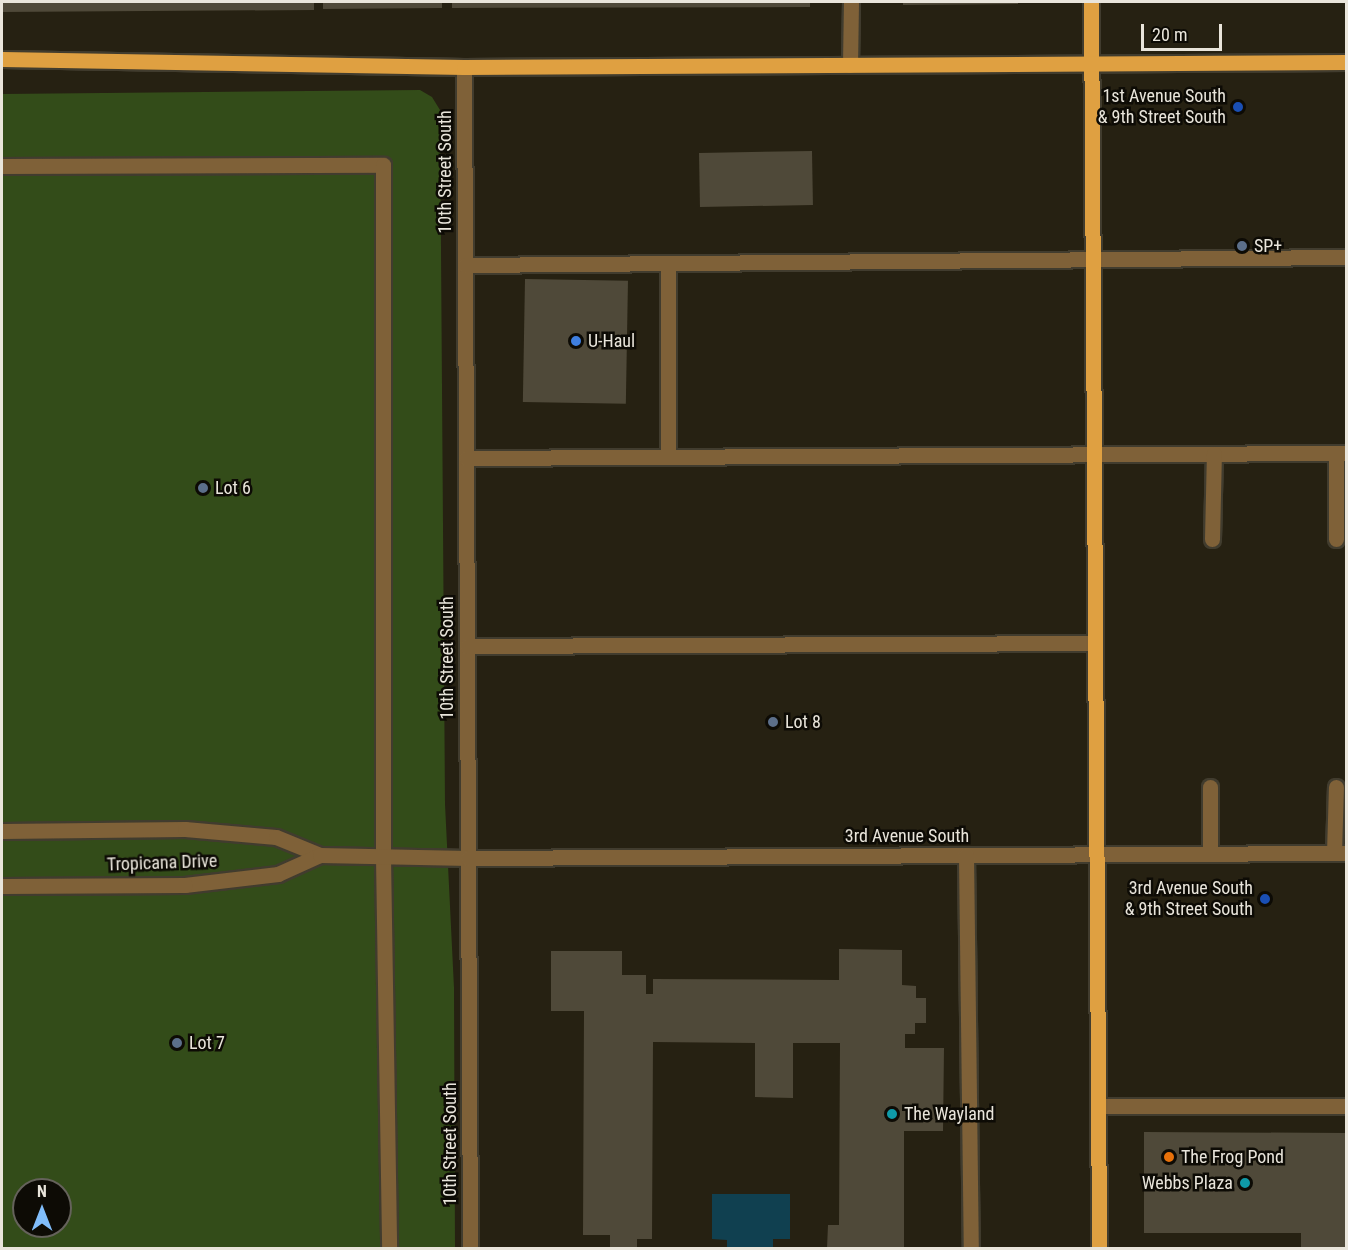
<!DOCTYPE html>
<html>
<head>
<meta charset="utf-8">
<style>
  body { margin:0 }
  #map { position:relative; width:1348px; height:1250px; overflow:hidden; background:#262112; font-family:"Roboto Condensed",sans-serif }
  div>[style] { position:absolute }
  .green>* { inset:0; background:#334c19 }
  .water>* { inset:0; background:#104050 }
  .building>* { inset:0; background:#4f4939; transform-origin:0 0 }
  .roads { filter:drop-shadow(2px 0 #413c2e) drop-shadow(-2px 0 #413c2e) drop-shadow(0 2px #413c2e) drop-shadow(0 -2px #413c2e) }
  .minor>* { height:15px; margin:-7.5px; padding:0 7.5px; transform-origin:7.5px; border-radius:7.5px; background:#7f6138 }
  .major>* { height:15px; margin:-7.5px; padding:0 7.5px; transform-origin:7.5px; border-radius:7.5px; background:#dfa041 }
  .dots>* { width:16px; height:16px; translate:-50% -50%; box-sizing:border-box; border:3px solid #0d0b05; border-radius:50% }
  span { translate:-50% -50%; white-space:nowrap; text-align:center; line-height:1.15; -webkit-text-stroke:5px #0d0b05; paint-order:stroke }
  .poi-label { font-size:18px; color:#e9e5db }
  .right { translate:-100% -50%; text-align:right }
  .left { translate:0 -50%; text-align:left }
  .street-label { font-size:18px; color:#e9e5db }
  .frame { position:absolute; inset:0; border:3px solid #e9e5db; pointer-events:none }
  .north { position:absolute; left:12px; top:1178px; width:60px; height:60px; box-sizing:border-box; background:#0d0b05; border:2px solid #65625b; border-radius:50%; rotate:0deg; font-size:16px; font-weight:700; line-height:24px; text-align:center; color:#e9e5db }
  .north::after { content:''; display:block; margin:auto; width:21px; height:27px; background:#80bdfa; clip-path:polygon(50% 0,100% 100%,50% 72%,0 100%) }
  .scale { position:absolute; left:1141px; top:24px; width:81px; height:27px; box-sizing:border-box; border:3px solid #e9e5db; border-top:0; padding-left:8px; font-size:18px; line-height:21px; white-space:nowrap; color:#e9e5db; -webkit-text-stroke:4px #0d0b05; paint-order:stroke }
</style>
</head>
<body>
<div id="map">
  <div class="green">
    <div style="clip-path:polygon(evenodd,420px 90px,432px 97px,440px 110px,445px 804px,454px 988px,455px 1248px,2px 1248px,2px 94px,420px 90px,24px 1190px,60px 1190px,60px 1226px,24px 1226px,24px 1190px)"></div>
  </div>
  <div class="water">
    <div style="clip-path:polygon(712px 1194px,790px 1194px,790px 1239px,773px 1239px,773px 1248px,727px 1248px,727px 1240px,712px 1239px)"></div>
  </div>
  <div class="building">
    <div style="clip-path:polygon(2px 2px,314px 2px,314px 10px,2px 12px)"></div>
    <div style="clip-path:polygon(323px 2px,442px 2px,442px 8px,323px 9px)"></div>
    <div style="clip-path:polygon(452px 2px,810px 2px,810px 7px,452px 8px)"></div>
    <div style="clip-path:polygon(903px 2px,1018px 2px,1018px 4px,903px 5px)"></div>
    <div style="left:812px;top:151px;width:54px;height:113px;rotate:89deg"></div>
    <div style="left:525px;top:279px;width:103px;height:123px;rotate:1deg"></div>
    <div style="clip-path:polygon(839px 949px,902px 950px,902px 985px,916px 986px,916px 998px,926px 998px,926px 1023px,915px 1023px,915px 1034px,905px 1034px,905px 1048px,944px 1048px,943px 1131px,904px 1131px,904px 1248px,827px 1248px,828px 1225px,839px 1225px,840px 1043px,793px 1043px,793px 1098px,755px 1097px,755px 1043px,653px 1042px,652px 1239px,637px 1239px,637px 1248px,610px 1248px,610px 1235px,583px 1235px,584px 1011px,551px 1011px,551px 951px,622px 951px,622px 975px,646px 975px,646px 994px,653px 994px,653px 979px,839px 980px)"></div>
    <div style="clip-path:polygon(1144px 1132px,1346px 1133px,1346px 1248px,1301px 1248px,1301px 1233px,1144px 1233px)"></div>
  </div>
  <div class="roads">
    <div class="minor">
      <div style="left:850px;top:65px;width:63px;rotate:-89.1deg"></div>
      <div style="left:464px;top:67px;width:1181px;rotate:89.71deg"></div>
      <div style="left:2px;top:166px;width:381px;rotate:-0.2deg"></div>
      <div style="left:383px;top:165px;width:692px;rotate:90deg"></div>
      <div style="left:383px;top:857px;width:391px;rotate:89.1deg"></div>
      <div style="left:465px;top:265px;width:881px;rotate:-0.52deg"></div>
      <div style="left:1336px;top:453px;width:86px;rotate:90deg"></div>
      <div style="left:668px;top:457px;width:194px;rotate:-90deg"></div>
      <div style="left:466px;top:458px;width:880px;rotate:-0.33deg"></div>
      <div style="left:1212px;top:539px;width:85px;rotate:-88.7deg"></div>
      <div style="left:467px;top:646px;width:628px;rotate:-0.27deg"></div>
      <div style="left:1210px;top:787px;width:67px;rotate:90deg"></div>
      <div style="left:2px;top:831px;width:183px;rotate:-0.6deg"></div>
      <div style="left:185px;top:829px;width:91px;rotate:5deg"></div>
      <div style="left:276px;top:837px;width:48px;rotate:22.2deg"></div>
      <div style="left:320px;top:855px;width:46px;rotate:155.7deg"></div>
      <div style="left:278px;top:874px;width:94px;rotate:173.3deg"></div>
      <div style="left:185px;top:885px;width:183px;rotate:179.7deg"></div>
      <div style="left:1334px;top:853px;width:66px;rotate:-88.3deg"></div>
      <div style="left:320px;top:855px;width:148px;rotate:1.2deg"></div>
      <div style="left:468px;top:858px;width:878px;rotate:-0.33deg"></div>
      <div style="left:966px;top:855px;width:393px;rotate:89.3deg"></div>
      <div style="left:1099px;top:1106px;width:247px"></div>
    </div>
    <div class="major">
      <div style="left:1091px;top:2px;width:1246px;rotate:89.63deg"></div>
      <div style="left:2px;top:59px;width:462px;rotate:1deg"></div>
      <div style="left:464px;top:67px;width:882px;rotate:-0.32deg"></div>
    </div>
  </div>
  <div class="dots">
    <div style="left:1238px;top:107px;background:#1a4fb4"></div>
    <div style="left:1242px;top:246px;background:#5c6f8a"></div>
    <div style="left:576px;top:341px;background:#3f7fe0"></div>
    <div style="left:203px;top:488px;background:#5c6f8a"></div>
    <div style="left:773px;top:722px;background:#5c6f8a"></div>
    <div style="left:1265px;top:899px;background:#1a4fb4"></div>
    <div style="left:177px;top:1043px;background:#5c6f8a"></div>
    <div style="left:892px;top:1114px;background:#0f9aa8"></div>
    <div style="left:1169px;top:1157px;background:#e8710a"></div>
    <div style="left:1245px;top:1183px;background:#0f9aa8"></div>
  </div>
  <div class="poi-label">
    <span class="right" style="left:1226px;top:107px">1st Avenue South<br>&amp; 9th Street South</span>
    <span class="left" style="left:1254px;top:246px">SP+</span>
    <span class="left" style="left:588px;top:341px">U-Haul</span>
    <span class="left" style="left:215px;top:488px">Lot 6</span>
    <span class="left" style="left:785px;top:722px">Lot 8</span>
    <span class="right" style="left:1253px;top:899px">3rd Avenue South<br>&amp; 9th Street South</span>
    <span class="left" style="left:189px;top:1043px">Lot 7</span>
    <span class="left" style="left:904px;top:1114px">The Wayland</span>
    <span class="left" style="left:1181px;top:1157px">The Frog Pond</span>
    <span class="right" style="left:1233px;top:1183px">Webbs Plaza</span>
  </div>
  <div class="street-label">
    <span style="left:445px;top:172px;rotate:-90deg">10th Street South</span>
    <span style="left:447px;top:658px;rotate:-90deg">10th Street South</span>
    <span style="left:907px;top:836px">3rd Avenue South</span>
    <span style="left:162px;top:863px;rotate:-2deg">Tropicana Drive</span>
    <span style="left:450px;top:1144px;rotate:-90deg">10th Street South</span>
  </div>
  <div class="frame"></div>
  <div class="north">N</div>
  <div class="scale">20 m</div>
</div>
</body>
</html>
